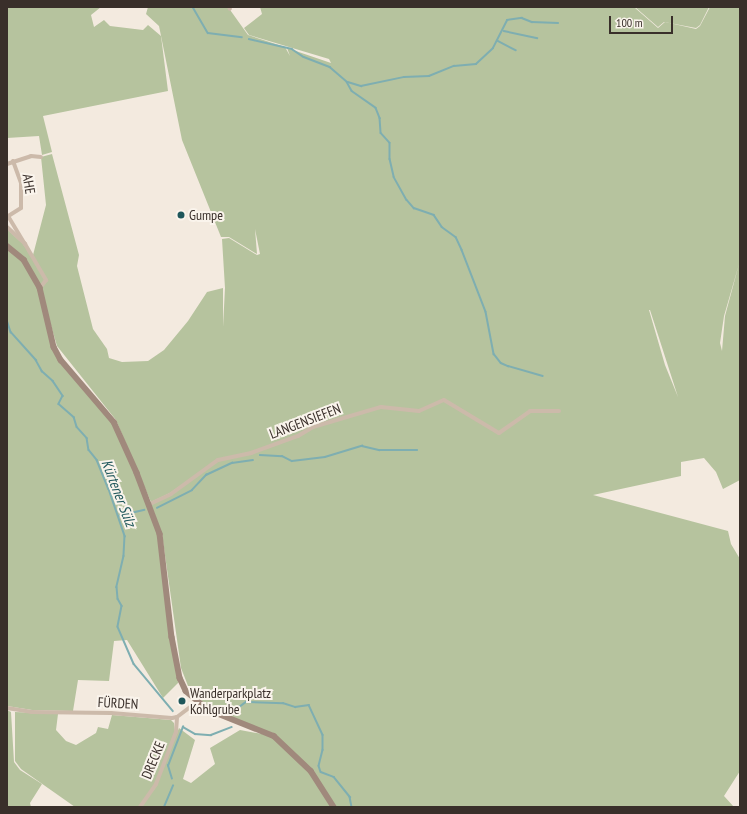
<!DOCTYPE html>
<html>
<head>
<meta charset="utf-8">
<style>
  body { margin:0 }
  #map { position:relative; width:747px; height:814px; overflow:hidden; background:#f3eadf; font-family:"PT Sans Narrow",sans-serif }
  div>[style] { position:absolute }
  .green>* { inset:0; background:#b6c39e }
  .stream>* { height:1.5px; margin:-0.75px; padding:0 0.75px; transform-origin:0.75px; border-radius:0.75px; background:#7eaeb1 }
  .street>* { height:4px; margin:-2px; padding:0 2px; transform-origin:2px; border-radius:2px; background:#ccbaaa }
  .secondary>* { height:5.5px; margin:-2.75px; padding:0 2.75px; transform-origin:2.75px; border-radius:2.75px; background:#a0897c }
  .dots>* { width:11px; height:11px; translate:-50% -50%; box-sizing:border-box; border:2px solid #faf4ec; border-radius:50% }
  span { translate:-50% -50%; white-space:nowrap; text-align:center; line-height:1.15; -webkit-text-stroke:4px #faf4ec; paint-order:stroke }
  .street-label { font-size:14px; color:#392f2a }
  .poi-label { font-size:14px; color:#392f2a }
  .left { translate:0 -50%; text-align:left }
  .water-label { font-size:15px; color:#1f575b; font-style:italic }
  .frame { position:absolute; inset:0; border:8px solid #392f2a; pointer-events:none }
  .scale { position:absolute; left:609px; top:16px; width:64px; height:18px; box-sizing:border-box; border:2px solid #392f2a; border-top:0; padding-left:5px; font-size:12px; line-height:14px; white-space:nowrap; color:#392f2a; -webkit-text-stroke:3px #faf4ec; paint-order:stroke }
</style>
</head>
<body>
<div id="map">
  <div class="green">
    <div style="clip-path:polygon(7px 7px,101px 7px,91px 15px,94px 27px,104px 20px,110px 26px,143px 30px,148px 25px,161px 36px,168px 91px,43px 116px,52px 152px,42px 155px,39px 136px,7px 138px)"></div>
    <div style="clip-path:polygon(evenodd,148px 7px,228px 7px,248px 35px,285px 47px,290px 56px,287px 48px,331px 63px,329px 59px,249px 35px,244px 28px,262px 14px,260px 7px,634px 7px,658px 28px,665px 22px,696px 29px,700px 26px,710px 7px,740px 7px,740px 480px,723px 489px,716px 472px,704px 458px,681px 462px,681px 476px,593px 495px,728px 531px,731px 544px,740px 559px,740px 771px,724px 796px,734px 807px,141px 807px,155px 788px,179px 728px,195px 740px,183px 779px,191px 783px,215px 764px,210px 748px,240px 730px,273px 736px,211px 708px,190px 691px,181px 668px,162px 534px,151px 504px,171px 495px,218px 459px,170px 493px,151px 502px,116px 420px,57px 346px,40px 288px,46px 281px,33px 255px,46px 205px,41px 157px,52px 154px,79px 255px,77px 266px,93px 329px,107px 349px,109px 358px,122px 362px,148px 361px,164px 350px,188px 321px,207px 292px,223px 288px,223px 327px,225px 288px,222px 239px,229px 238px,257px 255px,260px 254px,255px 229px,257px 254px,229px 237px,221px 237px,219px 232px,182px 140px,159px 26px,146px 14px,148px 7px,739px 264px,725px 316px,722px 351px,720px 343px,724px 316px,739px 264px,148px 7px,649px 310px,650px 310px,678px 397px,665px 365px,649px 310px)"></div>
    <div style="clip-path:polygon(635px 7px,709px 7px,700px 25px,696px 28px,664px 22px,658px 27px)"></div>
    <div style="clip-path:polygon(8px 230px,24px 245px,45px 280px,40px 287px,34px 274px,7px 245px)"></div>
    <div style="clip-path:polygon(7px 247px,23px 261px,39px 288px,53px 347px,112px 423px,128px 452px,158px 535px,170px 639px,179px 682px,163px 698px,127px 640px,114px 641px,109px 681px,78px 680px,73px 711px,32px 710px,7px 706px)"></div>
    <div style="clip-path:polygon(7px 710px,11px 712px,14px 762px,20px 770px,42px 784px,30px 803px,31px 807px,7px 807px)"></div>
    <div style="clip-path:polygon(15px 712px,58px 714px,56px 730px,66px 741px,76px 745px,96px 733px,98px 727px,108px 729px,112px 715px,171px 720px,174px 723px,175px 732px,155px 786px,139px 807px,75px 807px,21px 769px,15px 761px)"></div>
  </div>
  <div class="stream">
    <div style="left:193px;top:7px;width:30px;rotate:60deg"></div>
    <div style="left:208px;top:33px;width:34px;rotate:7deg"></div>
    <div style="left:504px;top:31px;width:34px;rotate:12deg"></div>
    <div style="left:249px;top:39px;width:44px;rotate:13.1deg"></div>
    <div style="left:292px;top:49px;width:14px;rotate:34deg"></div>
    <div style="left:304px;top:57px;width:28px;rotate:21deg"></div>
    <div style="left:330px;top:67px;width:23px;rotate:41deg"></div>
    <div style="left:347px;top:82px;width:10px;rotate:61deg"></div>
    <div style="left:352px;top:91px;width:29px;rotate:35deg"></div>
    <div style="left:376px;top:108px;width:11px;rotate:68deg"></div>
    <div style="left:380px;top:118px;width:15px;rotate:86deg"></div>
    <div style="left:381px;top:133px;width:13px;rotate:48deg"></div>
    <div style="left:390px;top:143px;width:16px;rotate:90deg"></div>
    <div style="left:390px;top:159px;width:18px;rotate:77deg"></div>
    <div style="left:394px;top:177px;width:26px;rotate:61deg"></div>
    <div style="left:407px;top:200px;width:11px;rotate:49deg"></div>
    <div style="left:414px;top:208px;width:21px;rotate:19deg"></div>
    <div style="left:434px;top:215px;width:14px;rotate:56deg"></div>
    <div style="left:442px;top:227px;width:17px;rotate:36deg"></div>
    <div style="left:456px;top:237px;width:14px;rotate:65deg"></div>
    <div style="left:462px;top:250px;width:66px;rotate:68.8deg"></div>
    <div style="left:486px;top:312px;width:43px;rotate:79.2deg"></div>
    <div style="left:494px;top:354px;width:11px;rotate:52deg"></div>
    <div style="left:501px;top:363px;width:8px;rotate:23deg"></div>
    <div style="left:508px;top:366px;width:36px;rotate:16deg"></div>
    <div style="left:498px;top:41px;width:20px;rotate:27deg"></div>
    <div style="left:348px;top:82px;width:14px;rotate:17deg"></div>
    <div style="left:361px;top:86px;width:44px;rotate:-11.8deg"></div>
    <div style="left:404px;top:77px;width:25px;rotate:-2deg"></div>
    <div style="left:429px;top:76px;width:27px;rotate:-22deg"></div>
    <div style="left:454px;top:66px;width:22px;rotate:-5deg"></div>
    <div style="left:476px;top:64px;width:23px;rotate:-43deg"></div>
    <div style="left:493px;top:48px;width:31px;rotate:-63deg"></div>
    <div style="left:507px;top:20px;width:15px;rotate:-8deg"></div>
    <div style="left:522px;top:18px;width:11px;rotate:22deg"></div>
    <div style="left:532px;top:22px;width:26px;rotate:2deg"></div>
    <div style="left:7px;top:320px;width:13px;rotate:72deg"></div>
    <div style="left:11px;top:332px;width:38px;rotate:48deg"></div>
    <div style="left:36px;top:360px;width:13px;rotate:61deg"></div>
    <div style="left:42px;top:371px;width:15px;rotate:42deg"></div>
    <div style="left:53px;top:381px;width:18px;rotate:56deg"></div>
    <div style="left:63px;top:396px;width:9px;rotate:117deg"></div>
    <div style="left:59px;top:404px;width:20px;rotate:41deg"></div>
    <div style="left:74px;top:417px;width:10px;rotate:73deg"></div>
    <div style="left:77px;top:427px;width:15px;rotate:48deg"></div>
    <div style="left:87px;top:438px;width:12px;rotate:81deg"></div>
    <div style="left:89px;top:450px;width:13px;rotate:51deg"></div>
    <div style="left:97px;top:460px;width:31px;rotate:68deg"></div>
    <div style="left:109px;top:489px;width:50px;rotate:71.2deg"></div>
    <div style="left:125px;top:536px;width:20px;rotate:93deg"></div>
    <div style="left:124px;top:556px;width:32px;rotate:103deg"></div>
    <div style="left:117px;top:587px;width:12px;rotate:85deg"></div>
    <div style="left:118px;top:599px;width:8px;rotate:60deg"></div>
    <div style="left:122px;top:606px;width:21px;rotate:101deg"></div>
    <div style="left:118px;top:627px;width:40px;rotate:66.6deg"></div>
    <div style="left:134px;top:664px;width:61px;rotate:50.3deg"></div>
    <div style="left:260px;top:455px;width:22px;rotate:3deg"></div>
    <div style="left:282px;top:456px;width:11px;rotate:27deg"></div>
    <div style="left:292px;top:461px;width:33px;rotate:-7deg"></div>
    <div style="left:325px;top:457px;width:39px;rotate:-17deg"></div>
    <div style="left:362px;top:446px;width:18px;rotate:13deg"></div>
    <div style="left:380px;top:450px;width:37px"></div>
    <div style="left:157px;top:508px;width:39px;rotate:-27deg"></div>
    <div style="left:192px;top:490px;width:21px;rotate:-47deg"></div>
    <div style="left:206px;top:475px;width:29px;rotate:-25deg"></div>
    <div style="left:232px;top:463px;width:21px;rotate:-8deg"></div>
    <div style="left:118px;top:516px;width:27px;rotate:-13deg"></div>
    <div style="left:235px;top:710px;width:14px;rotate:-36deg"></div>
    <div style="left:246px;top:702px;width:37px;rotate:2deg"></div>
    <div style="left:283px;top:703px;width:13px;rotate:18deg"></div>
    <div style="left:295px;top:707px;width:14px;rotate:-8deg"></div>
    <div style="left:309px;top:705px;width:33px;rotate:65deg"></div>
    <div style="left:323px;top:735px;width:15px;rotate:90deg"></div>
    <div style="left:323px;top:750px;width:16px;rotate:104deg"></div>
    <div style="left:319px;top:766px;width:6px;rotate:72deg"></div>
    <div style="left:321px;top:772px;width:14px;rotate:21deg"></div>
    <div style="left:334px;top:777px;width:26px;rotate:51deg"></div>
    <div style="left:350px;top:797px;width:10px;rotate:79deg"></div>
    <div style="left:172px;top:779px;width:14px;rotate:-107deg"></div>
    <div style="left:168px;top:766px;width:42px;rotate:-69deg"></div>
    <div style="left:183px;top:727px;width:14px;rotate:30deg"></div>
    <div style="left:195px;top:734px;width:16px;rotate:4deg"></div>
    <div style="left:211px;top:735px;width:22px;rotate:-21deg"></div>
    <div style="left:164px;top:807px;width:23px;rotate:-67deg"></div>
  </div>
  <div class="street">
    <div style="left:229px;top:7px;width:2px;rotate:63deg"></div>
    <div style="left:13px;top:161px;width:23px;rotate:70deg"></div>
    <div style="left:21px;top:183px;width:25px;rotate:90deg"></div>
    <div style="left:21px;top:208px;width:15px;rotate:148deg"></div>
    <div style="left:8px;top:216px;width:33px;rotate:59deg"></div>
    <div style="left:7px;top:164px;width:25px;rotate:-18deg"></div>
    <div style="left:31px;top:156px;width:10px;rotate:6deg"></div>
    <div style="left:7px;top:227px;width:25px;rotate:43deg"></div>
    <div style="left:25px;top:244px;width:42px;rotate:59.7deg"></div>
    <div style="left:46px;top:280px;width:10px;rotate:127deg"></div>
    <div style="left:150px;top:504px;width:23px;rotate:-25deg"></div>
    <div style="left:171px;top:494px;width:58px;rotate:-35.9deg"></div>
    <div style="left:218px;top:460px;width:34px;rotate:-12deg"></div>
    <div style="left:251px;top:453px;width:50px;rotate:-19.9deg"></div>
    <div style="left:298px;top:436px;width:17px;rotate:-31deg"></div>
    <div style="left:313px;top:427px;width:71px;rotate:-16.4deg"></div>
    <div style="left:381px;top:407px;width:38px;rotate:6deg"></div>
    <div style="left:419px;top:411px;width:27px;rotate:-24deg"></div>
    <div style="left:444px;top:400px;width:64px;rotate:31deg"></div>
    <div style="left:499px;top:433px;width:38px;rotate:-35deg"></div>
    <div style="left:530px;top:411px;width:29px"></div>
    <div style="left:7px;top:708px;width:24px;rotate:9deg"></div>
    <div style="left:31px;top:712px;width:80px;rotate:0.7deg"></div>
    <div style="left:111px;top:713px;width:61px;rotate:4.7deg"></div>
    <div style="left:172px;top:718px;width:5px;rotate:-11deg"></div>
    <div style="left:177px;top:717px;width:25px;rotate:-37deg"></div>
    <div style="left:140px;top:807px;width:28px;rotate:-55deg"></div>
    <div style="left:156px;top:784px;width:56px;rotate:-69deg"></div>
    <div style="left:176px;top:732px;width:15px;rotate:-86deg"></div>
  </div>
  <div class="secondary">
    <div style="left:7px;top:246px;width:22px;rotate:39deg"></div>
    <div style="left:24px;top:260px;width:32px;rotate:60deg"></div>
    <div style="left:40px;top:288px;width:61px;rotate:76.7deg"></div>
    <div style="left:54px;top:347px;width:15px;rotate:62deg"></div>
    <div style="left:61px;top:360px;width:82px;rotate:49.5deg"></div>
    <div style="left:114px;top:422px;width:56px;rotate:65.7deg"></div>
    <div style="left:137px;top:473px;width:65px;rotate:69.3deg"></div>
    <div style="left:160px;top:534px;width:104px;rotate:83.4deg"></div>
    <div style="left:172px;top:637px;width:42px;rotate:79deg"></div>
    <div style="left:180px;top:678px;width:14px;rotate:65deg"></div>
    <div style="left:186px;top:691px;width:30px;rotate:40deg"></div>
    <div style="left:209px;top:710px;width:70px;rotate:21.8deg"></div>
    <div style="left:274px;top:736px;width:51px;rotate:43.4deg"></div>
    <div style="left:311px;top:771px;width:43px;rotate:57.4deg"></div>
  </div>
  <div class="dots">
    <div style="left:181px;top:215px;background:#1f575b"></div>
    <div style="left:182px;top:701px;background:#1f575b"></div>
  </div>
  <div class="street-label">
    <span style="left:29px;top:184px;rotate:81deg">AHE</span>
    <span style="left:305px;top:421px;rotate:-21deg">LANGENSIEFEN</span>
    <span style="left:118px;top:703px;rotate:3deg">FÜRDEN</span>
    <span style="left:153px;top:760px;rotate:-68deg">DRECKE</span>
  </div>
  <div class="poi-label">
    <span class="left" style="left:189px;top:215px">Gumpe</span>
    <span class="left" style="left:190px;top:701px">Wanderparkplatz<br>Kohlgrube</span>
  </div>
  <div class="water-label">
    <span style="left:119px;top:493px;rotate:69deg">Kürtener Sülz</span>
  </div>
  <div class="frame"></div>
  <div class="scale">100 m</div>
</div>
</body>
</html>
